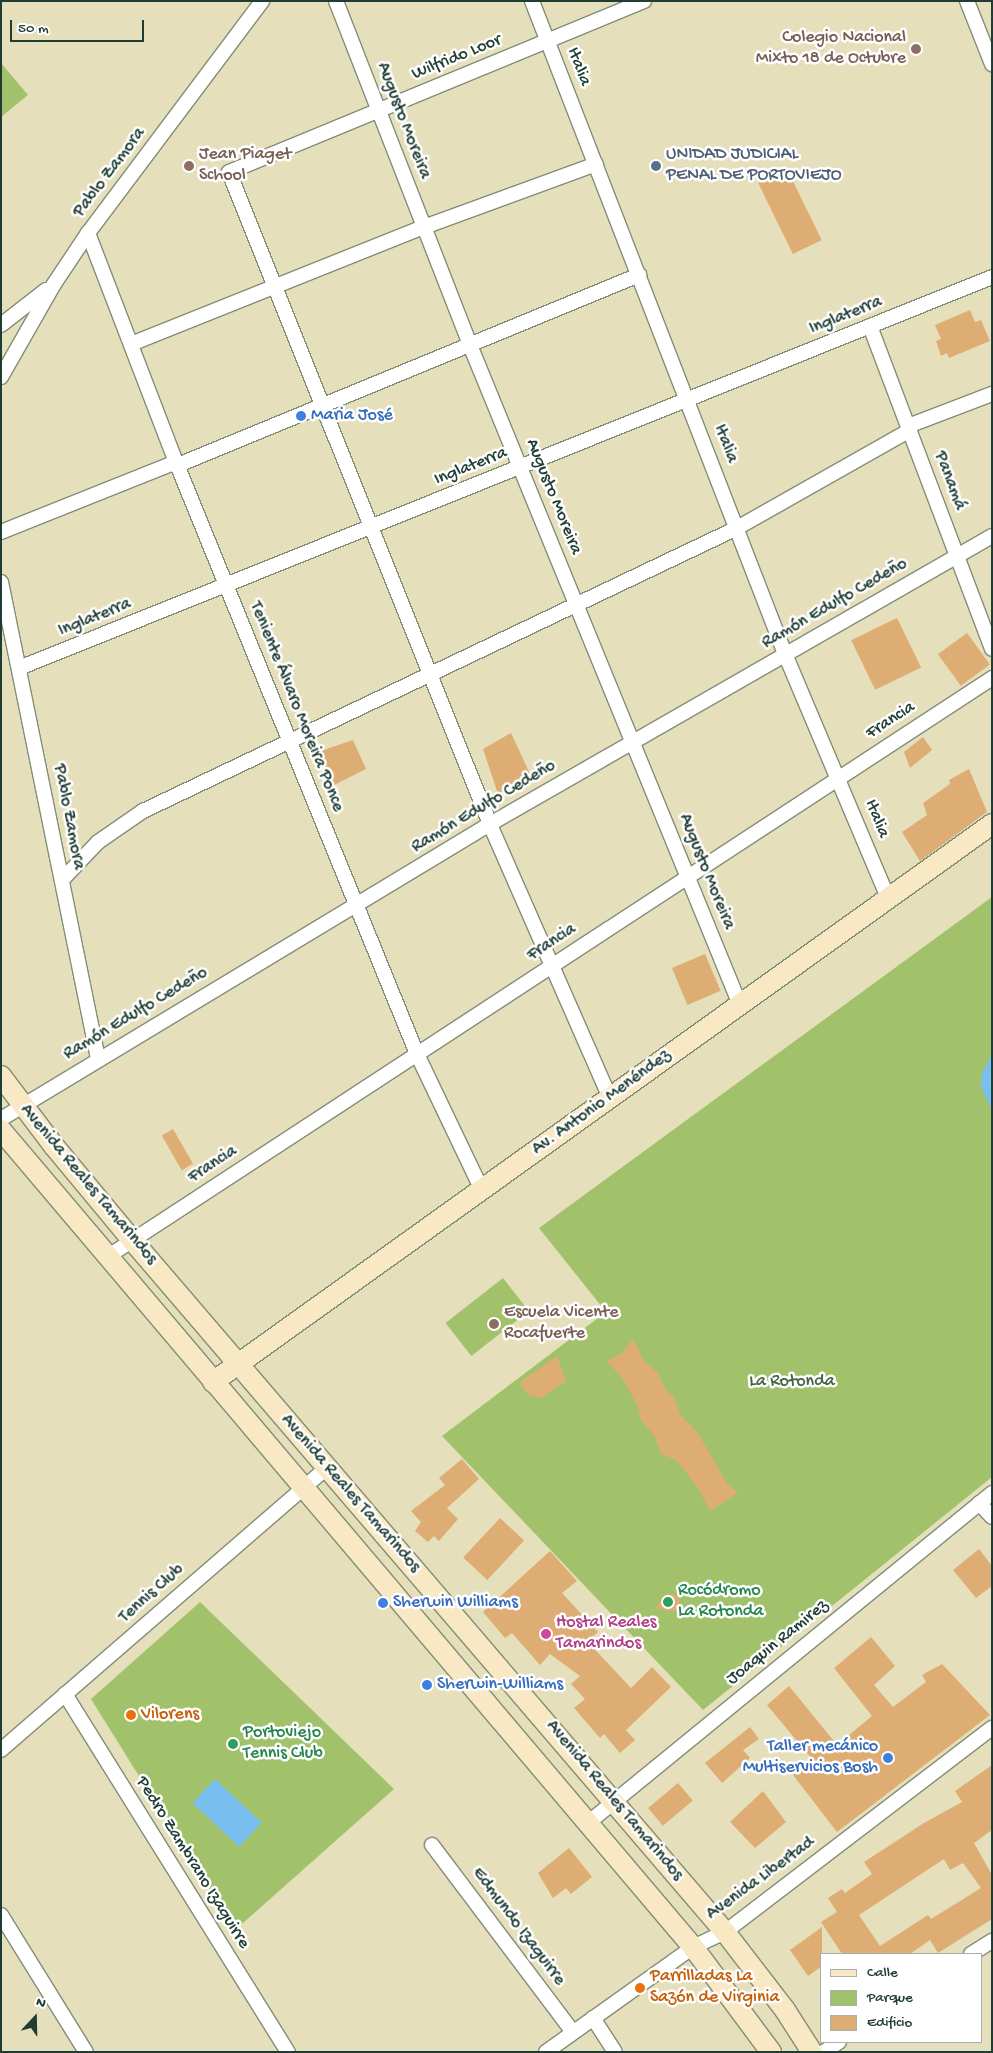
<!DOCTYPE html>
<html>
<head>
<meta charset="utf-8">
<style>
  body { margin:0 }
  #map { position:relative; width:993px; height:2053px; overflow:hidden; background:#e6dfbb; font-family:"Gochi Hand",sans-serif }
  div>[style] { position:absolute }
  .green>* { inset:0; background:#a1c26b; transform-origin:0 0 }
  .water>* { inset:0; background:#79bff0; transform-origin:0 0 }
  .building>* { inset:0; background:#ddad73; transform-origin:0 0 }
  .roads { filter:drop-shadow(1px 0 #828e78) drop-shadow(-1px 0 #828e78) drop-shadow(0 1px #828e78) drop-shadow(0 -1px #828e78) }
  .street>* { height:14px; margin:-7px; padding:0 7px; transform-origin:7px; border-radius:7px; background:#fff }
  .secondary>* { height:20px; margin:-10px; padding:0 10px; transform-origin:10px; border-radius:10px; background:#f8e8c3 }
  .dots>* { width:14px; height:14px; translate:-50% -50%; box-sizing:border-box; border:2px solid #fff; border-radius:50% }
  span { translate:-50% -50%; white-space:nowrap; text-align:center; line-height:1.15; -webkit-text-stroke:5px #fff; paint-order:stroke }
  .education-label { font-size:18px; color:#785e54 }
  .right { translate:-100% -50%; text-align:right }
  .left { translate:0 -50%; text-align:left }
  .street-label { font-size:18px; color:#1f3d34 }
  .service-label { font-size:18px; color:#4e5e75 }
  .shop-label { font-size:18px; color:#366cbe }
  .park-label { font-size:18px; color:#466544 }
  .leisure-label { font-size:18px; color:#27864d }
  .hotel-label { font-size:18px; color:#b23c85 }
  .food-label { font-size:18px; color:#c56008 }
  .frame { position:absolute; inset:0; border:2px solid #1f3d34; pointer-events:none }
  .legend { position:absolute; left:820px; top:1953px; width:162px; height:90px; box-sizing:border-box; background:#fff; border:1px solid #a5b1ae; margin:0; padding:6px 9px; list-style:none; font-size:15px; color:#1f3d34 }
  .legend li { display:flex; align-items:center; gap:10px; height:25px }
  .legend b { width:25px; border:1px solid #a5b1ae }
  .north { position:absolute; left:10px; top:1993px; width:50px; height:50px; -webkit-text-stroke:4px #fff; paint-order:stroke; rotate:21deg; font-size:14px; font-weight:700; line-height:20px; text-align:center; color:#1f3d34 }
  .north::after { content:''; display:block; margin:auto; width:18px; height:22px; background:#1f3d34; clip-path:polygon(50% 0,100% 100%,50% 72%,0 100%) }
  .scale { position:absolute; left:10px; top:20px; width:134px; height:22px; box-sizing:border-box; border:2px solid #1f3d34; border-top:0; padding-left:6px; font-size:15px; line-height:18px; white-space:nowrap; color:#1f3d34; -webkit-text-stroke:4px #fff; paint-order:stroke }
</style>
</head>
<body>
<div id="map">
  <div class="green">
    <div style="clip-path:polygon(1px 63px,28px 95px,1px 117px)"></div>
    <div style="clip-path:polygon(992px 897px,992px 1477px,703px 1710px,442px 1436px,606px 1312px,539px 1228px)"></div>
    <div style="left:503px;top:1278px;width:42px;height:73px;rotate:52deg"></div>
    <div style="clip-path:polygon(200px 1602px,394px 1789px,235px 1930px,91px 1699px)"></div>
  </div>
  <div class="water">
    <div style="clip-path:polygon(992px 1054px,992px 1110px,981px 1087px,982px 1074px)"></div>
    <div style="left:215px;top:1779px;width:64px;height:33px;rotate:43deg"></div>
  </div>
  <div class="building">
    <div style="left:787px;top:169px;width:79px;height:32px;rotate:64deg"></div>
    <div style="clip-path:polygon(970px 310px,975px 322px,981px 320px,990px 341px,949px 358px,947px 353px,941px 356px,936px 341px,941px 339px,935px 325px)"></div>
    <div style="left:897px;top:618px;width:55px;height:51px;rotate:64deg"></div>
    <div style="left:967px;top:633px;width:39px;height:36px;rotate:54deg"></div>
    <div style="clip-path:polygon(511px 733px,531px 776px,498px 794px,483px 749px)"></div>
    <div style="clip-path:polygon(923px 737px,932px 750px,910px 768px,904px 752px)"></div>
    <div style="clip-path:polygon(353px 740px,366px 769px,334px 785px,318px 752px)"></div>
    <div style="clip-path:polygon(969px 769px,987px 812px,920px 861px,902px 832px,927px 815px,923px 803px,950px 784px,949px 780px)"></div>
    <div style="left:705px;top:954px;width:40px;height:36px;rotate:67deg"></div>
    <div style="left:173px;top:1129px;width:40px;height:13px;rotate:60deg"></div>
    <div style="clip-path:polygon(633px 1339px,644px 1361px,657px 1372px,666px 1390px,674px 1397px,681px 1416px,697px 1432px,727px 1483px,738px 1493px,710px 1511px,699px 1490px,682px 1467px,674px 1459px,661px 1454px,655px 1437px,641px 1420px,638px 1407px,623px 1379px,607px 1361px,622px 1353px)"></div>
    <div style="clip-path:polygon(557px 1356px,566px 1381px,541px 1398px,528px 1395px,519px 1383px)"></div>
    <div style="clip-path:polygon(462px 1459px,479px 1479px,447px 1508px,458px 1519px,439px 1541px,434px 1536px,428px 1542px,415px 1531px,421px 1522px,411px 1511px,445px 1485px,439px 1478px)"></div>
    <div style="left:500px;top:1518px;width:33px;height:54px;rotate:43deg"></div>
    <div style="clip-path:polygon(979px 1549px,992px 1566px,992px 1586px,976px 1598px,953px 1570px)"></div>
    <div style="clip-path:polygon(550px 1551px,577px 1581px,562px 1593px,598px 1632px,587px 1641px,631px 1688px,652px 1667px,671px 1687px,626px 1730px,635px 1740px,620px 1753px,604px 1734px,600px 1738px,574px 1708px,585px 1699px,571px 1684px,580px 1676px,550px 1654px,540px 1665px,512px 1633px,505px 1638px,483px 1612px)"></div>
    <div style="clip-path:polygon(667px 1594px,674px 1594px,680px 1600px,679px 1606px,673px 1612px,655px 1608px)"></div>
    <div style="clip-path:polygon(871px 1637px,895px 1666px,874px 1685px,893px 1707px,926px 1682px,922px 1675px,942px 1664px,990px 1715px,837px 1832px,793px 1775px,813px 1760px,767px 1705px,789px 1686px,837px 1745px,872px 1716px,834px 1668px)"></div>
    <div style="clip-path:polygon(750px 1727px,759px 1739px,743px 1750px,750px 1758px,722px 1783px,705px 1763px)"></div>
    <div style="clip-path:polygon(evenodd,992px 1765px,992px 1830px,974px 1843px,992px 1875px,992px 1919px,938px 1953px,930px 1940px,910px 1954px,842px 1954px,821px 1922px,837px 1912px,828px 1898px,842px 1889px,845px 1893px,872px 1874px,864px 1862px,924px 1823px,962px 1802px,955px 1791px,992px 1765px,944px 1859px,950px 1870px,963px 1863px,981px 1888px,931px 1919px,928px 1915px,880px 1946px,859px 1915px,944px 1859px)"></div>
    <div style="left:678px;top:1783px;width:23px;height:39px;rotate:50deg"></div>
    <div style="clip-path:polygon(763px 1791px,786px 1822px,755px 1848px,730px 1822px)"></div>
    <div style="clip-path:polygon(569px 1848px,592px 1877px,571px 1894px,566px 1888px,553px 1898px,538px 1873px)"></div>
    <div style="clip-path:polygon(822px 1927px,822px 1966px,808px 1976px,790px 1950px)"></div>
  </div>
  <div class="roads">
    <div class="street">
      <div style="left:336px;top:1px;width:369px;rotate:68.7deg"></div>
      <div style="left:470px;top:345px;width:713px;rotate:67.75deg"></div>
      <div style="left:532px;top:1px;width:700px;rotate:68.82deg"></div>
      <div style="left:785px;top:654px;width:265px;rotate:67.1deg"></div>
      <div style="left:967px;top:1px;width:68px;rotate:68.4deg"></div>
      <div style="left:88px;top:233px;width:245px;rotate:69deg"></div>
      <div style="left:176px;top:462px;width:639px;rotate:67.85deg"></div>
      <div style="left:417px;top:1054px;width:151px;rotate:64.5deg"></div>
      <div style="left:1px;top:325px;width:57px;rotate:-37.9deg"></div>
      <div style="left:870px;top:326px;width:345px;rotate:69.3deg"></div>
      <div style="left:131px;top:344px;width:315px;rotate:-21.8deg"></div>
      <div style="left:424px;top:227px;width:183px;rotate:-20.1deg"></div>
      <div style="left:1px;top:377px;width:107px;rotate:-60.3deg"></div>
      <div style="left:54px;top:284px;width:61px;rotate:-56.3deg"></div>
      <div style="left:88px;top:233px;width:290px;rotate:-53.1deg"></div>
      <div style="left:1px;top:532px;width:188px;rotate:-21.8deg"></div>
      <div style="left:176px;top:462px;width:4px;rotate:56deg"></div>
      <div style="left:178px;top:465px;width:499px;rotate:-22.4deg"></div>
      <div style="left:1px;top:582px;width:487px;rotate:78.5deg"></div>
      <div style="left:19px;top:668px;width:1049px;rotate:-21.89deg"></div>
      <div style="left:62px;top:880px;width:52px;rotate:-46.5deg"></div>
      <div style="left:98px;top:842px;width:55px;rotate:-34.6deg"></div>
      <div style="left:143px;top:811px;width:658px;rotate:-25.47deg"></div>
      <div style="left:737px;top:528px;width:199px;rotate:-29.5deg"></div>
      <div style="left:910px;top:430px;width:4px;rotate:-117deg"></div>
      <div style="left:908px;top:426px;width:90px;rotate:-20.9deg"></div>
      <div style="left:610px;top:1098px;width:299px;rotate:-113.7deg"></div>
      <div style="left:490px;top:824px;width:702px;rotate:-111.82deg"></div>
      <div style="left:229px;top:172px;width:449px;rotate:-22.4deg"></div>
      <div style="left:1px;top:1119px;width:571px;rotate:-31.1deg"></div>
      <div style="left:490px;top:824px;width:579px;rotate:-29.84deg"></div>
      <div style="left:107px;top:1257px;width:1058px;rotate:-33.19deg"></div>
      <div style="left:979px;top:1503px;width:19px;rotate:47deg"></div>
      <div style="left:65px;top:1694px;width:422px;rotate:58.1deg"></div>
      <div style="left:1px;top:1750px;width:432px;rotate:-40.9deg"></div>
      <div style="left:588px;top:1823px;width:522px;rotate:-39.24deg"></div>
      <div style="left:432px;top:1845px;width:234px;rotate:53deg"></div>
      <div style="left:1px;top:1915px;width:161px;rotate:58.2deg"></div>
      <div style="left:971px;top:1954px;width:25px;rotate:-32deg"></div>
      <div style="left:593px;top:2018px;width:40px;rotate:57.1deg"></div>
      <div style="left:546px;top:2052px;width:181px;rotate:-35.5deg"></div>
      <div style="left:693px;top:1947px;width:35px;rotate:-25deg"></div>
      <div style="left:725px;top:1932px;width:336px;rotate:-37.4deg"></div>
      <div style="left:824px;top:2052px;width:18px;rotate:-34deg"></div>
    </div>
    <div class="secondary">
      <div style="left:1px;top:1076px;width:88px;rotate:52.9deg"></div>
      <div style="left:54px;top:1146px;width:122px;rotate:50.3deg"></div>
      <div style="left:132px;top:1240px;width:911px;rotate:49.41deg"></div>
      <div style="left:725px;top:1932px;width:98px;rotate:52.4deg"></div>
      <div style="left:785px;top:2010px;width:50px;rotate:57.3deg"></div>
      <div style="left:1px;top:1130px;width:1071px;rotate:49.74deg"></div>
      <div style="left:693px;top:1947px;width:131px;rotate:53.4deg"></div>
      <div style="left:213px;top:1382px;width:958px;rotate:-35.61deg"></div>
    </div>
  </div>
  <div class="dots">
    <div style="left:916px;top:49px;background:#8d6e63"></div>
    <div style="left:189px;top:166px;background:#8d6e63"></div>
    <div style="left:656px;top:166px;background:#5c6f8a"></div>
    <div style="left:301px;top:416px;background:#3f7fe0"></div>
    <div style="left:494px;top:1324px;background:#8d6e63"></div>
    <div style="left:668px;top:1602px;background:#2e9e5b"></div>
    <div style="left:383px;top:1603px;background:#3f7fe0"></div>
    <div style="left:546px;top:1634px;background:#d1479c"></div>
    <div style="left:427px;top:1685px;background:#3f7fe0"></div>
    <div style="left:131px;top:1715px;background:#e8710a"></div>
    <div style="left:233px;top:1744px;background:#2e9e5b"></div>
    <div style="left:888px;top:1758px;background:#3f7fe0"></div>
    <div style="left:640px;top:1988px;background:#e8710a"></div>
  </div>
  <div class="education-label">
    <span class="right" style="left:906px;top:49px">Colegio Nacional<br>Mixto 18 de Octubre</span>
    <span class="left" style="left:199px;top:166px">Jean Piaget<br>School</span>
    <span class="left" style="left:504px;top:1324px">Escuela Vicente<br>Rocafuerte</span>
  </div>
  <div class="street-label">
    <span style="left:457px;top:58px;rotate:-22deg">Wilfrido Loor</span>
    <span style="left:578px;top:67px;rotate:69deg">Italia</span>
    <span style="left:403px;top:121px;rotate:69deg">Augusto Moreira</span>
    <span style="left:110px;top:173px;rotate:-53deg">Pablo Zamora</span>
    <span style="left:846px;top:316px;rotate:-22deg">Inglaterra</span>
    <span style="left:725px;top:444px;rotate:69deg">Italia</span>
    <span style="left:471px;top:467px;rotate:-22deg">Inglaterra</span>
    <span style="left:949px;top:481px;rotate:69deg">Panamá</span>
    <span style="left:553px;top:497px;rotate:68deg">Augusto Moreira</span>
    <span style="left:835px;top:604px;rotate:-30deg">Ramón Edulfo Cedeño</span>
    <span style="left:95px;top:618px;rotate:-22deg">Inglaterra</span>
    <span style="left:296px;top:707px;rotate:68deg">Teniente Álvaro Moreira Ponce</span>
    <span style="left:891px;top:721px;rotate:-33deg">Francia</span>
    <span style="left:484px;top:807px;rotate:-31deg">Ramón Edulfo Cedeño</span>
    <span style="left:68px;top:817px;rotate:79deg">Pablo Zamora</span>
    <span style="left:876px;top:819px;rotate:68deg">Italia</span>
    <span style="left:706px;top:872px;rotate:68deg">Augusto Moreira</span>
    <span style="left:552px;top:943px;rotate:-33deg">Francia</span>
    <span style="left:136px;top:1014px;rotate:-31deg">Ramón Edulfo Cedeño</span>
    <span style="left:602px;top:1103px;rotate:-36deg">Av. Antonio Menéndez</span>
    <span style="left:213px;top:1165px;rotate:-33deg">Francia</span>
    <span style="left:88px;top:1185px;rotate:50deg">Avenida Reales Tamarindos</span>
    <span style="left:350px;top:1494px;rotate:49deg">Avenida Reales Tamarindos</span>
    <span style="left:152px;top:1594px;rotate:-41deg">Tennis Club</span>
    <span style="left:778px;top:1643px;rotate:-39deg">Joaquin Ramirez</span>
    <span style="left:614px;top:1801px;rotate:50deg">Avenida Reales Tamarindos</span>
    <span style="left:192px;top:1863px;rotate:58deg">Pedro Zambrano Izaguirre</span>
    <span style="left:761px;top:1879px;rotate:-36deg">Avenida Libertad</span>
    <span style="left:518px;top:1927px;rotate:53deg">Edmundo Izaguirre</span>
  </div>
  <div class="service-label">
    <span class="left" style="left:666px;top:166px">UNIDAD JUDICIAL<br>PENAL DE PORTOVIEJO</span>
  </div>
  <div class="shop-label">
    <span class="left" style="left:311px;top:416px">Maria José</span>
    <span class="left" style="left:393px;top:1603px">Sherwin Williams</span>
    <span class="left" style="left:437px;top:1685px">Sherwin-Williams</span>
    <span class="right" style="left:878px;top:1758px">Taller mecánico<br>Multiservicios Bosh</span>
  </div>
  <div class="park-label">
    <span style="left:792px;top:1382px">La Rotonda</span>
  </div>
  <div class="leisure-label">
    <span class="left" style="left:678px;top:1602px">Rocódromo<br>La Rotonda</span>
    <span class="left" style="left:243px;top:1744px">Portoviejo<br>Tennis Club</span>
  </div>
  <div class="hotel-label">
    <span class="left" style="left:556px;top:1634px">Hostal Reales<br>Tamarindos</span>
  </div>
  <div class="food-label">
    <span class="left" style="left:141px;top:1715px">Vilorens</span>
    <span class="left" style="left:650px;top:1988px">Parrilladas La<br>Sazón de Virginia</span>
  </div>
  <div class="frame"></div>
  <ul class="legend">
  <li><b style="height:6px;background:#f8e8c3"></b>Calle</li>
  <li><b style="height:14px;background:#a1c26b"></b>Parque</li>
  <li><b style="height:14px;background:#ddad73"></b>Edificio</li>
  </ul>
  <div class="north">N</div>
  <div class="scale">50 m</div>
</div>
</body>
</html>
